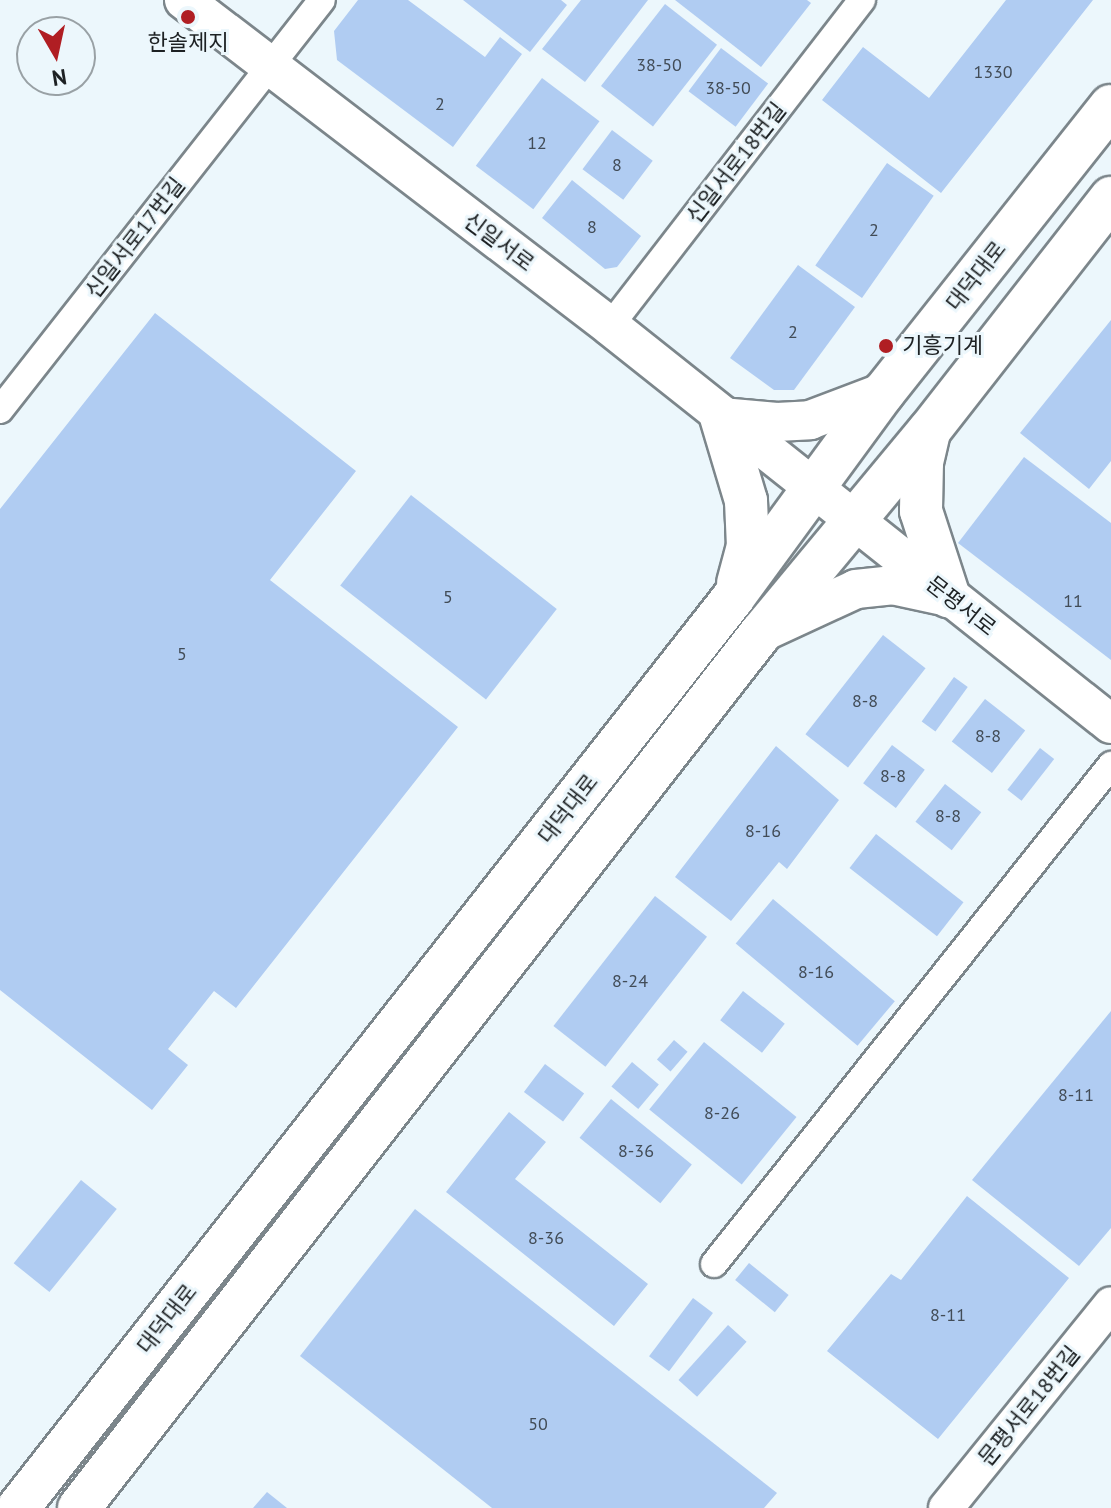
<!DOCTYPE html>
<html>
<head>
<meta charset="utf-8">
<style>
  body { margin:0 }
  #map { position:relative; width:1111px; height:1508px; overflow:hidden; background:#ecf7fc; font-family:"PT Sans","Noto Sans KR",sans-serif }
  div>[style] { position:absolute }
  .building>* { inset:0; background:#b0ccf2; transform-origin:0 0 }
  .roads { filter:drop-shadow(2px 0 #7c868b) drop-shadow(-2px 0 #7c868b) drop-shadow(0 2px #7c868b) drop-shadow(0 -2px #7c868b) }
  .minor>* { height:26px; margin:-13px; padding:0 13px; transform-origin:13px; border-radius:13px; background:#fff }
  .tertiary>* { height:34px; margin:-17px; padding:0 17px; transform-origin:17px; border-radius:17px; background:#fff }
  .secondary>* { height:38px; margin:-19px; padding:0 19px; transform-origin:19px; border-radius:19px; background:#fff }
  .primary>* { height:42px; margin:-21px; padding:0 21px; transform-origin:21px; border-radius:21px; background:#fff }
  .dots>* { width:22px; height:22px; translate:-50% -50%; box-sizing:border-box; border:4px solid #ecf7fc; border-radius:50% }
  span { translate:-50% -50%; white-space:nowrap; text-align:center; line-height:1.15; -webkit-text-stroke:6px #ecf7fc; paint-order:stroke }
  .number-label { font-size:18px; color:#424c57 }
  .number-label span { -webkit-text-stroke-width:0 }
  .poi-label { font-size:22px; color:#1d2123 }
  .left { translate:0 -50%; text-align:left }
  .street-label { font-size:22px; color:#1d2123 }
  .north { position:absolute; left:16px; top:16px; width:80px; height:80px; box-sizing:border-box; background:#ecf7fc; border:2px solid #99a1a5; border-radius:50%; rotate:171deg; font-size:22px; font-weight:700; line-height:32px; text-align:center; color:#1d2123 }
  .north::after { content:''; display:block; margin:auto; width:28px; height:36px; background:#b01e23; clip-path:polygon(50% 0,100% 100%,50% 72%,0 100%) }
</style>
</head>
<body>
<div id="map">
  <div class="building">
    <div style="clip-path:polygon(358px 0,408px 0,485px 57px,500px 37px,522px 54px,453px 147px,337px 60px,334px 31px)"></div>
    <div style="clip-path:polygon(463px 0,561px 0,567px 5px,530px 52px)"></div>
    <div style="clip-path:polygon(581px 0,648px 0,585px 82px,542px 49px)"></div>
    <div style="clip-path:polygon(675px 0,807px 0,811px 3px,761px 67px)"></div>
    <div style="clip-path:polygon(1006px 0,1093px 0,941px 193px,822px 100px,863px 47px,929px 98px)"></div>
    <div style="left:665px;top:4px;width:66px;height:104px;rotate:38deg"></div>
    <div style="left:721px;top:48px;width:59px;height:54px;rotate:37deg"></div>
    <div style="left:542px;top:78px;width:72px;height:110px;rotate:37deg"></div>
    <div style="left:612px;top:130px;width:51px;height:49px;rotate:37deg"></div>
    <div style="left:887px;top:163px;width:57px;height:125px;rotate:35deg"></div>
    <div style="clip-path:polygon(572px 180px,641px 236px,617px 267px,605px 269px,542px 218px)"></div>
    <div style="clip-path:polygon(798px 265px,855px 307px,794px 390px,774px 390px,730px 358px)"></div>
    <div style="clip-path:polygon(155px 313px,356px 471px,270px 580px,458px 727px,236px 1008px,214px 991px,168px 1049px,188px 1065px,152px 1110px,0 990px,0 509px)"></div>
    <div style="clip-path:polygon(1111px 320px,1111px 461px,1089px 489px,1020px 433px)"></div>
    <div style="clip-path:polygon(1024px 457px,1111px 523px,1111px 660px,958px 543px)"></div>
    <div style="left:411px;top:495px;width:185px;height:115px;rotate:38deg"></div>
    <div style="left:883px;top:635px;width:54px;height:126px;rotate:38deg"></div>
    <div style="left:954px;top:677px;width:17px;height:55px;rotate:36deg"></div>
    <div style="left:985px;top:699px;width:51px;height:54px;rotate:38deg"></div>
    <div style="left:892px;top:745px;width:41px;height:48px;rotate:37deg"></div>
    <div style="clip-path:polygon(776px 746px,839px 800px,787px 869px,779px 862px,731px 921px,675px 877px)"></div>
    <div style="left:1040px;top:748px;width:18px;height:53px;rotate:38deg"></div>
    <div style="left:945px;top:784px;width:46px;height:48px;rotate:38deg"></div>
    <div style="left:876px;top:834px;width:111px;height:43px;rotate:38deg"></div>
    <div style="left:655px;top:896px;width:66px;height:165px;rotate:38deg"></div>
    <div style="left:773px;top:899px;width:159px;height:58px;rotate:40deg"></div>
    <div style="left:743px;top:991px;width:53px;height:37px;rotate:38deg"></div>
    <div style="clip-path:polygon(1111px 1011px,1111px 1228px,1079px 1266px,972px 1180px)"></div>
    <div style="left:674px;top:1040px;width:18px;height:26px;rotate:41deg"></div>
    <div style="left:704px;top:1042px;width:119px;height:87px;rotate:39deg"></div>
    <div style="left:632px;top:1062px;width:35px;height:32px;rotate:40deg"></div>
    <div style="left:545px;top:1064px;width:49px;height:35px;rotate:37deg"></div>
    <div style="left:611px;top:1099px;width:104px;height:50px;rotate:39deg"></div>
    <div style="clip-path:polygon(509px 1112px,546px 1142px,515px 1179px,648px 1284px,614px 1326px,446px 1192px)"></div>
    <div style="left:81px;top:1180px;width:46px;height:107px;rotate:39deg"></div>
    <div style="clip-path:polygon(967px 1196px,1069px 1278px,938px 1439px,827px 1351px,891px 1274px,901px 1280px)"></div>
    <div style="clip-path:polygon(415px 1209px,777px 1493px,764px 1508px,492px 1508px,300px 1356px)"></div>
    <div style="left:749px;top:1263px;width:51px;height:22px;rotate:39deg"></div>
    <div style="left:693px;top:1298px;width:25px;height:73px;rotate:37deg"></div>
    <div style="left:728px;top:1325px;width:25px;height:74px;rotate:42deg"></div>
    <div style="clip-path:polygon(267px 1492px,287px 1508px,253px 1508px)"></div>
  </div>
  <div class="roads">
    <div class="minor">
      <div style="left:610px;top:326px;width:412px;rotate:-52.3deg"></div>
      <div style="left:0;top:410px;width:521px;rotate:-51.86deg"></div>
      <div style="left:714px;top:1264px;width:638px;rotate:-51.49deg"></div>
    </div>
    <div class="tertiary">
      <div style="left:946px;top:1508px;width:262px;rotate:-51deg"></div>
    </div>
    <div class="secondary">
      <div style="left:184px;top:0;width:536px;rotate:37.43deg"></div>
      <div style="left:610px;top:326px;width:640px;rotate:38.46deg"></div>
      <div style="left:721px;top:417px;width:56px;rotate:5.1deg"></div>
      <div style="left:777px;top:422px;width:33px;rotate:-3deg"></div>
      <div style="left:810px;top:420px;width:79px;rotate:-20.7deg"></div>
      <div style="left:763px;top:632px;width:102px;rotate:-24.8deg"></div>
      <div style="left:856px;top:589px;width:36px;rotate:-6deg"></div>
      <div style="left:892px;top:585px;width:52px;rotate:12.2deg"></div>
    </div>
    <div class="primary">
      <div style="left:721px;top:417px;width:88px;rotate:73.4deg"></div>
      <div style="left:746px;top:501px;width:45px;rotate:87.5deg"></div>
      <div style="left:748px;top:546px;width:38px;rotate:105deg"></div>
      <div style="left:929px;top:432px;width:31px;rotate:103deg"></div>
      <div style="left:922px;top:462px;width:49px;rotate:91.2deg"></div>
      <div style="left:921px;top:511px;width:90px;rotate:72deg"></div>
      <div style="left:18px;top:1508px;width:1157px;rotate:-51.84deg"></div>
      <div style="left:733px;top:598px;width:255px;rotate:-53.8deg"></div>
      <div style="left:884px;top:392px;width:365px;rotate:-51.6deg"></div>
      <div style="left:79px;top:1508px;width:1109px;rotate:-52.07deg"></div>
      <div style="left:761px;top:633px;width:263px;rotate:-50.3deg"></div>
      <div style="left:929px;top:431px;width:296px;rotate:-52deg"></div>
    </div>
  </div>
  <div class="dots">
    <div style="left:188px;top:17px;background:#b01e23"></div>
    <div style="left:886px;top:346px;background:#b01e23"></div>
  </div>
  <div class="number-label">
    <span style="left:659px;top:65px">38-50</span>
    <span style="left:993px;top:72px">1330</span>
    <span style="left:728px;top:88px">38-50</span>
    <span style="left:440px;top:104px">2</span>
    <span style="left:537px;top:143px">12</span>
    <span style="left:617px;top:165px">8</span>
    <span style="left:592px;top:227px">8</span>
    <span style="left:874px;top:230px">2</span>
    <span style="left:793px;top:332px">2</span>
    <span style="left:448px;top:597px">5</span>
    <span style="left:1073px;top:601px">11</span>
    <span style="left:182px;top:654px">5</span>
    <span style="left:865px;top:701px">8-8</span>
    <span style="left:988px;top:736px">8-8</span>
    <span style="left:893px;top:776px">8-8</span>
    <span style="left:948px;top:816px">8-8</span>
    <span style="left:763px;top:831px">8-16</span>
    <span style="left:816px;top:972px">8-16</span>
    <span style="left:630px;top:981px">8-24</span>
    <span style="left:1076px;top:1095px">8-11</span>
    <span style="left:722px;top:1113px">8-26</span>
    <span style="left:636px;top:1151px">8-36</span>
    <span style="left:546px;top:1238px">8-36</span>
    <span style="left:948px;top:1315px">8-11</span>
    <span style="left:538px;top:1424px">50</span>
  </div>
  <div class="poi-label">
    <span style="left:188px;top:43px">한솔제지</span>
    <span class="left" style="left:902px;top:346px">기흥기계</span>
  </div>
  <div class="street-label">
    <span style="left:736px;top:163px;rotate:-52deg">신일서로18번길</span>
    <span style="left:135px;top:238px;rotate:-52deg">신일서로17번길</span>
    <span style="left:499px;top:242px;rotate:37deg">신일서로</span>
    <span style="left:976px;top:276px;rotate:-52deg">대덕대로</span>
    <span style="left:961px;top:606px;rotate:38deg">문평서로</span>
    <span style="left:568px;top:809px;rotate:-52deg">대덕대로</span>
    <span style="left:167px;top:1319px;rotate:-52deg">대덕대로</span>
    <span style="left:1029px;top:1406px;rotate:-51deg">문평서로18번길</span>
  </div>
  <div class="north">N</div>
</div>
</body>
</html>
